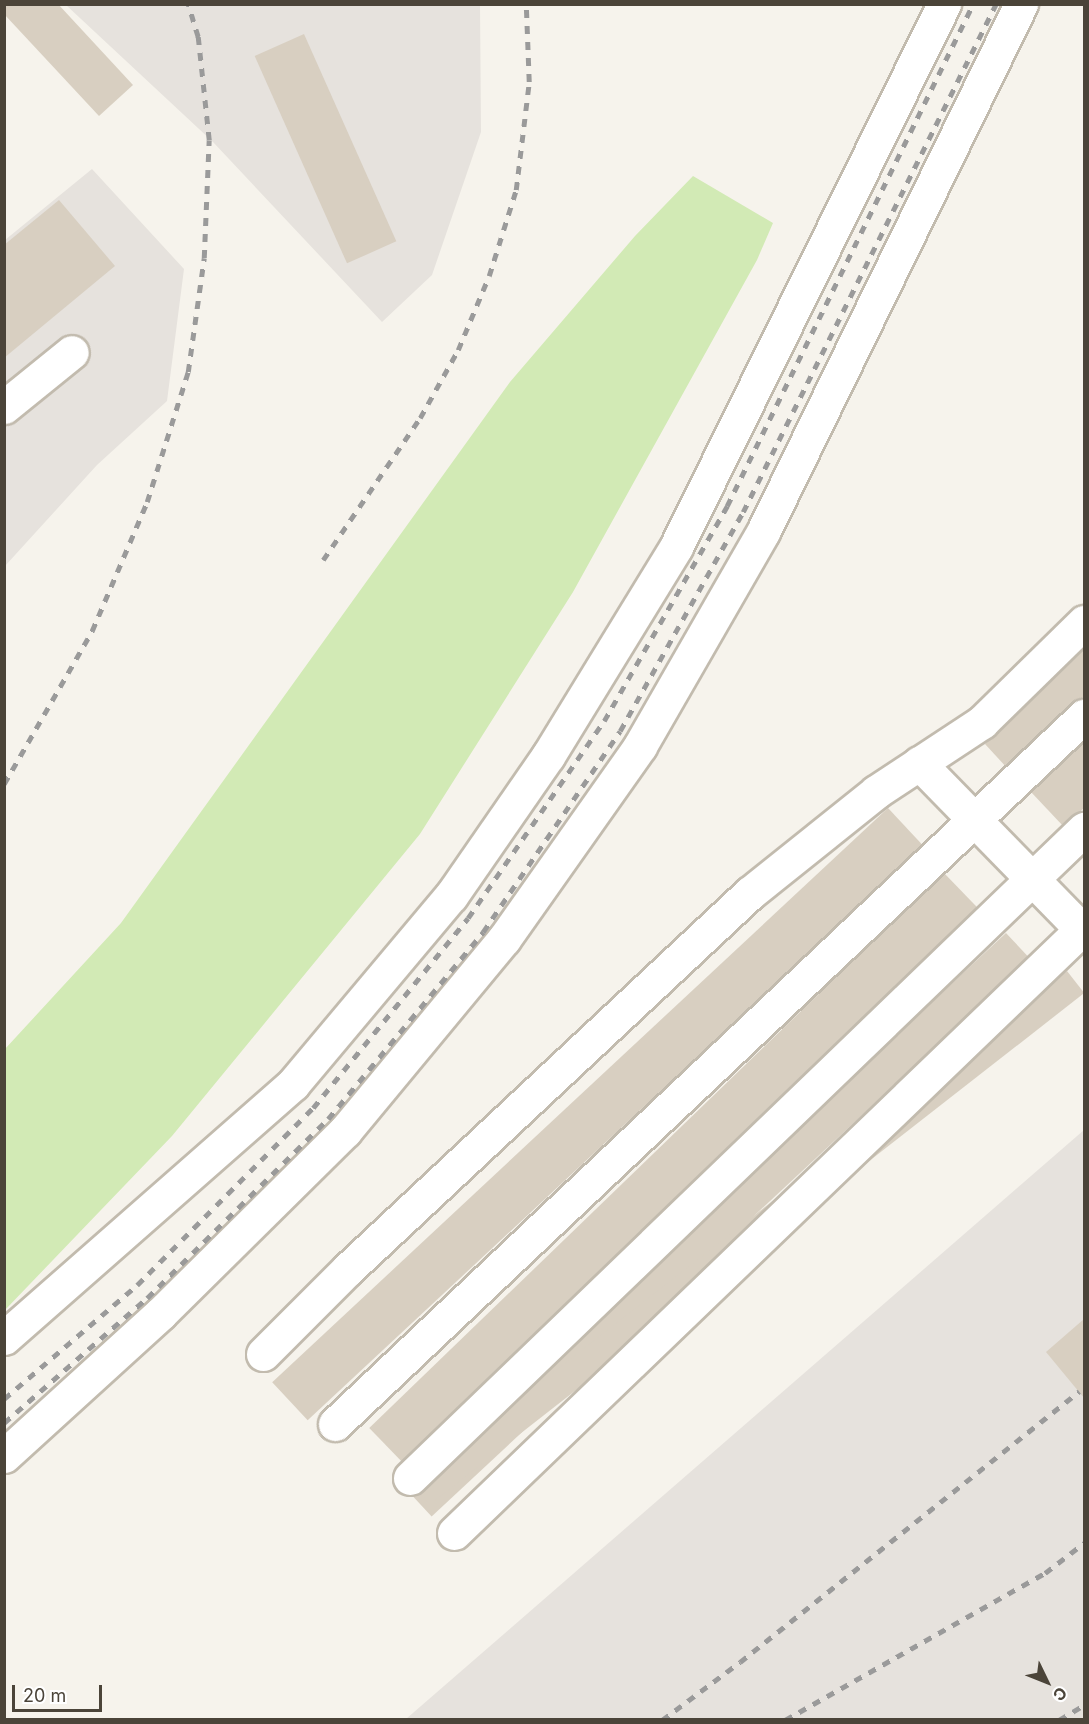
<!DOCTYPE html>
<html>
<head>
<meta charset="utf-8">
<style>
  body { margin:0 }
  #map { position:relative; width:1089px; height:1724px; overflow:hidden; background:#f6f3ec; font-family:Inter,sans-serif }
  div>[style] { position:absolute }
  .industrial>* { inset:0; background:#e6e2dd }
  .green>* { inset:0; background:#d2eab5 }
  .building>* { inset:0; background:#d8cfc1; transform-origin:0 0 }
  .roads { filter:drop-shadow(2px 0 #c2bbae) drop-shadow(-2px 0 #c2bbae) drop-shadow(0 2px #c2bbae) drop-shadow(0 -2px #c2bbae) }
  .minor>* { height:33px; margin:-16.5px; padding:0 16.5px; transform-origin:16.5px; border-radius:16.5px; background:#fff }
  .rail>* { height:4.5px; margin-top:-2.25px; transform-origin:0; background:repeating-linear-gradient(90deg,#9a9a9a 0 8px,transparent 0 16px) }
  span { translate:-50% -50%; white-space:nowrap; text-align:center; line-height:1.15; -webkit-text-stroke:4.5px #fff; paint-order:stroke }
  .frame { position:absolute; inset:0; border:6px solid #4b4439; pointer-events:none }
  .north { position:absolute; left:1017px; top:1652px; width:60px; height:60px; -webkit-text-stroke:4px #fff; paint-order:stroke; rotate:133deg; font-size:16px; font-weight:700; line-height:24px; text-align:center; color:#4b4439 }
  .north::after { content:''; display:block; margin:auto; width:21px; height:27px; background:#4b4439; clip-path:polygon(50% 0,100% 100%,50% 72%,0 100%) }
  .scale { position:absolute; left:12px; top:1685px; width:90px; height:27px; box-sizing:border-box; border:3px solid #4b4439; border-top:0; padding-left:8px; font-size:18px; line-height:21px; white-space:nowrap; color:#4b4439; -webkit-text-stroke:4px #fff; paint-order:stroke }
</style>
</head>
<body>
<div id="map">
  <div class="industrial">
    <div style="clip-path:polygon(66px 5px,480px 5px,481px 132px,432px 275px,382px 322px,213px 142px)"></div>
    <div style="clip-path:polygon(92px 169px,184px 269px,167px 401px,97px 465px,5px 566px,5px 240px)"></div>
    <div style="clip-path:polygon(1084px 1130px,1084px 1719px,406px 1719px)"></div>
  </div>
  <div class="green">
    <div style="clip-path:polygon(693px 176px,773px 223px,757px 260px,573px 592px,420px 834px,172px 1136px,5px 1310px,5px 1049px,121px 923px,510px 382px,635px 236px)"></div>
  </div>
  <div class="building">
    <div style="clip-path:polygon(4px 4px,58px 4px,133px 85px,99px 116px,4px 14px)"></div>
    <div style="left:304px;top:34px;width:227px;height:54px;rotate:66deg"></div>
    <div style="clip-path:polygon(59px 200px,115px 266px,4px 358px,4px 245px)"></div>
    <div style="clip-path:polygon(1084px 649px,1084px 696px,1008px 769px,985px 744px)"></div>
    <div style="clip-path:polygon(1084px 741px,1084px 808px,1064px 827px,1031px 792px)"></div>
    <div style="left:888px;top:808px;width:52px;height:842px;rotate:47deg"></div>
    <div style="left:944px;top:873px;width:55px;height:799px;rotate:46deg"></div>
    <div style="left:1006px;top:933px;width:35px;height:818px;rotate:47deg"></div>
    <div style="left:1067px;top:971px;width:28px;height:831px;rotate:52deg"></div>
    <div style="clip-path:polygon(1084px 1319px,1084px 1398px,1046px 1352px)"></div>
  </div>
  <div class="roads">
    <div class="minor">
      <div style="left:4px;top:407px;width:87px;rotate:-39deg"></div>
      <div style="left:919px;top:763px;width:233px;rotate:45.7deg"></div>
      <div style="left:4px;top:1338px;width:385px;rotate:-41.3deg"></div>
      <div style="left:293px;top:1084px;width:246px;rotate:-50deg"></div>
      <div style="left:451px;top:896px;width:170px;rotate:-55.3deg"></div>
      <div style="left:548px;top:756px;width:245px;rotate:-58.5deg"></div>
      <div style="left:676px;top:547px;width:606px;rotate:-63.73deg"></div>
      <div style="left:263px;top:1354px;width:120px;rotate:-45deg"></div>
      <div style="left:348px;top:1269px;width:550px;rotate:-43.09deg"></div>
      <div style="left:750px;top:893px;width:161px;rotate:-38.7deg"></div>
      <div style="left:876px;top:792px;width:127px;rotate:-33.4deg"></div>
      <div style="left:982px;top:722px;width:143px;rotate:-44.4deg"></div>
      <div style="left:335px;top:1424px;width:1031px;rotate:-43.39deg"></div>
      <div style="left:4px;top:1456px;width:212px;rotate:-42.3deg"></div>
      <div style="left:161px;top:1313px;width:259px;rotate:-44.7deg"></div>
      <div style="left:345px;top:1131px;width:249px;rotate:-50.4deg"></div>
      <div style="left:504px;top:939px;width:236px;rotate:-54.8deg"></div>
      <div style="left:640px;top:746px;width:247px;rotate:-60.1deg"></div>
      <div style="left:763px;top:532px;width:588px;rotate:-63.96deg"></div>
      <div style="left:410px;top:1478px;width:936px;rotate:-43.92deg"></div>
      <div style="left:454px;top:1533px;width:874px;rotate:-43.89deg"></div>
    </div>
  </div>
  <div class="rail">
    <div style="left:323px;top:560px;width:172px;rotate:-55.7deg"></div>
    <div style="left:420px;top:418px;width:78px;rotate:-60.8deg"></div>
    <div style="left:458px;top:350px;width:80px;rotate:-67.3deg"></div>
    <div style="left:489px;top:276px;width:90px;rotate:-72.6deg"></div>
    <div style="left:516px;top:190px;width:109px;rotate:-83.1deg"></div>
    <div style="left:529px;top:82px;width:78px;rotate:-92.2deg"></div>
    <div style="left:4px;top:784px;width:177px;rotate:-60.1deg"></div>
    <div style="left:92px;top:631px;width:140px;rotate:-66.9deg"></div>
    <div style="left:147px;top:502px;width:136px;rotate:-72.5deg"></div>
    <div style="left:188px;top:372px;width:115px;rotate:-82deg"></div>
    <div style="left:204px;top:258px;width:118px;rotate:-87.6deg"></div>
    <div style="left:209px;top:140px;width:104px;rotate:-96.1deg"></div>
    <div style="left:198px;top:37px;width:34px;rotate:-107deg"></div>
    <div style="left:4px;top:1399px;width:175px;rotate:-40.6deg"></div>
    <div style="left:137px;top:1285px;width:250px;rotate:-45.2deg"></div>
    <div style="left:313px;top:1108px;width:245px;rotate:-50.8deg"></div>
    <div style="left:468px;top:918px;width:239px;rotate:-55.4deg"></div>
    <div style="left:604px;top:721px;width:248px;rotate:-60.2deg"></div>
    <div style="left:727px;top:506px;width:559px;rotate:-63.89deg"></div>
    <div style="left:4px;top:1423px;width:190px;rotate:-41.2deg"></div>
    <div style="left:147px;top:1298px;width:255px;rotate:-44.7deg"></div>
    <div style="left:328px;top:1119px;width:243px;rotate:-50.3deg"></div>
    <div style="left:483px;top:932px;width:243px;rotate:-55.7deg"></div>
    <div style="left:620px;top:731px;width:251px;rotate:-60.7deg"></div>
    <div style="left:743px;top:512px;width:568px;rotate:-63.53deg"></div>
    <div style="left:662px;top:1720px;width:97px;rotate:-36.6deg"></div>
    <div style="left:740px;top:1662px;width:434px;rotate:-38.6deg"></div>
    <div style="left:785px;top:1720px;width:299px;rotate:-29.5deg"></div>
    <div style="left:1045px;top:1573px;width:49px;rotate:-37.6deg"></div>
    <div style="left:1059px;top:1720px;width:29px;rotate:-31deg"></div>
  </div>
  <div class="frame"></div>
  <div class="north">С</div>
  <div class="scale">20 m</div>
</div>
</body>
</html>
